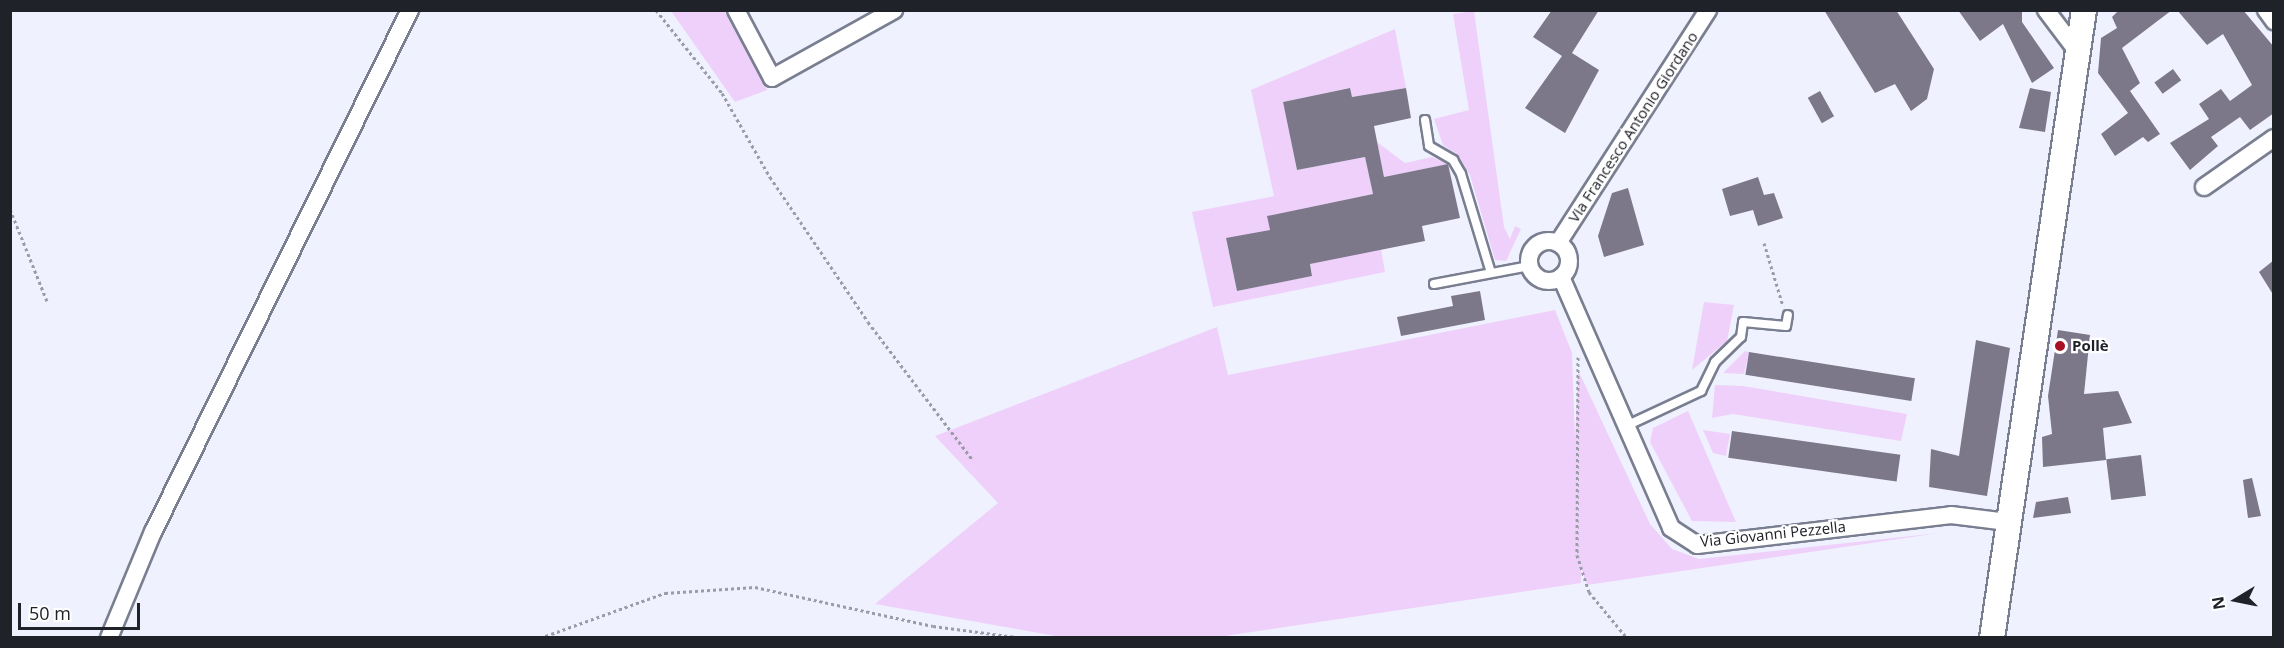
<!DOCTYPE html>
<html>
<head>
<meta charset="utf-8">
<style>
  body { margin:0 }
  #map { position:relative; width:2284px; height:648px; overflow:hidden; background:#eff2fe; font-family:"Open Sans",sans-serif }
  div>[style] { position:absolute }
  .green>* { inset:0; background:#efd0fa }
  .building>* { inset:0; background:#7c788a; transform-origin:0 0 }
  .path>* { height:3px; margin-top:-1.5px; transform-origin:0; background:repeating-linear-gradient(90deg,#9a9ca7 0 3px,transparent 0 6px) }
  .roads { filter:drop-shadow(2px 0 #797e90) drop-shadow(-2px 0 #797e90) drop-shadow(0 2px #797e90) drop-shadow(0 -2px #797e90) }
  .lane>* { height:8px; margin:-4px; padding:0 4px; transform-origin:4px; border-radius:4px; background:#fff }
  .street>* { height:16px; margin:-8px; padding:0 8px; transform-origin:8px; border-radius:8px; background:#fff }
  .street>.ring { margin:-8px; padding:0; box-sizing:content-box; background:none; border:16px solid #fff; border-radius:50% }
  .secondary>* { height:24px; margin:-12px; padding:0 12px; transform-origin:12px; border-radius:12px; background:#fff }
  .dots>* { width:16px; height:16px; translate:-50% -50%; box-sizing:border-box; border:3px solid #fff; border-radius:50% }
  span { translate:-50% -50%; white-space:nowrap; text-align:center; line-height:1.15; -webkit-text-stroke:4.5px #fff; paint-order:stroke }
  .street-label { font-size:15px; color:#20222a }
  .poi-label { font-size:15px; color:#20222a; font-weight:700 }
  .left { translate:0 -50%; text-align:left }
  .frame { position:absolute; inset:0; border:12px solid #20222a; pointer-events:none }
  .north { position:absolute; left:2206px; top:570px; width:60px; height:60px; -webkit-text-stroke:4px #fff; paint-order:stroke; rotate:260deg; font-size:16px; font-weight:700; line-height:24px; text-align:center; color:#20222a }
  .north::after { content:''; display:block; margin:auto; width:21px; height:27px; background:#20222a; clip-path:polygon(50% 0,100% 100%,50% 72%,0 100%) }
  .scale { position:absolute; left:18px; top:603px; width:122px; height:27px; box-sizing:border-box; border:3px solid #20222a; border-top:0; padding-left:8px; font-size:18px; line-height:21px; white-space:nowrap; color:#20222a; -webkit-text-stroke:4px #fff; paint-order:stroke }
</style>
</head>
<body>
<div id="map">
  <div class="green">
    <div style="clip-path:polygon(671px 11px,725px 11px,767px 90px,735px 102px)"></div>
    <div style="clip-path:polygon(1474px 11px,1504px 227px,1510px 239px,1515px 226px,1521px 229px,1506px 261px,1495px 260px,1470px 175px,1457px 154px,1443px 145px,1434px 119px,1469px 110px,1453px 14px)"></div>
    <div style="clip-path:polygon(1395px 29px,1406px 88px,1352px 97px,1349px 88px,1283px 102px,1297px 170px,1365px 157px,1373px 194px,1268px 216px,1270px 230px,1226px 239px,1237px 291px,1312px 276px,1310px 264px,1381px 249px,1385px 272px,1213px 307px,1192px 212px,1274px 196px,1251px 90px)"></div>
    <div style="clip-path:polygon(1377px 142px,1405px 163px,1432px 157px,1449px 164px,1384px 177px)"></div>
    <div style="clip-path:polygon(1704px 302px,1734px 305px,1727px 341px,1692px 370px)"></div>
    <div style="clip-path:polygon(1555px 310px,1572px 353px,1575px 438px,1578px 370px,1650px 524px,1672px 549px,1699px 559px,1939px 533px,1587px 585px,1581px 568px,1581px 583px,1211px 638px,1061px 637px,875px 604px,998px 503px,935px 436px,1217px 327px,1228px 375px)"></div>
    <div style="clip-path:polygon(1745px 351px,1749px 352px,1744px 374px,1723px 373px)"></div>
    <div style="clip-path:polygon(1715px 385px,1743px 386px,1907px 414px,1901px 441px,1733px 414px,1712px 418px)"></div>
    <div style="clip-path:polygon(1688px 411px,1736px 522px,1692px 521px,1650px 442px,1653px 428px)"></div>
    <div style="clip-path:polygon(1703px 430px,1730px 434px,1726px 456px,1713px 453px)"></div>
  </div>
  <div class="building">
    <div style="clip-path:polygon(1552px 10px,1599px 10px,1572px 53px,1599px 70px,1565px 133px,1525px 108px,1562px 56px,1533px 37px)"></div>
    <div style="clip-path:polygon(1824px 10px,1896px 10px,1934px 69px,1927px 99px,1911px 111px,1895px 84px,1875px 93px)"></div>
    <div style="clip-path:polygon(1958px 10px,2022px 10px,2022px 22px,2054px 68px,2032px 83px,2003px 24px,1980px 41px)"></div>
    <div style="clip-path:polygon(2119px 10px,2172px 10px,2122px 48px,2140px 83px,2130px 91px,2160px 134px,2148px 142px,2143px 137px,2115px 156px,2101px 134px,2128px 113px,2098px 73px,2101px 38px,2117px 28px,2112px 17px)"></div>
    <div style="clip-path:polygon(2177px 10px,2243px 10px,2274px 47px,2274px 113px,2250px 130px,2240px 117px,2211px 137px,2218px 146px,2190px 170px,2170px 143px,2209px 119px,2199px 104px,2221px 89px,2230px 101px,2252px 85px,2223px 34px,2207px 45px)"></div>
    <div style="left:2173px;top:69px;width:14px;height:23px;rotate:54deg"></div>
    <div style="clip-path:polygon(1350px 88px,1352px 97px,1406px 88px,1411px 118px,1374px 126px,1384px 177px,1448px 164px,1460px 218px,1422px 226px,1425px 241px,1310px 264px,1312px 276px,1237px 291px,1226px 238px,1270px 230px,1267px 216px,1373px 194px,1365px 157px,1297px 170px,1283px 102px)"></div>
    <div style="clip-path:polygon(2030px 88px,2051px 92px,2045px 132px,2019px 128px)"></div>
    <div style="left:1820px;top:91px;width:29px;height:14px;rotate:61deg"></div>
    <div style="clip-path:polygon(1758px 177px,1764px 195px,1774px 193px,1783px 218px,1758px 226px,1753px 210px,1730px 216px,1722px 189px)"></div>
    <div style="clip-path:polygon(1628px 188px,1644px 245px,1604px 257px,1598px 236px,1612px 193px)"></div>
    <div style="clip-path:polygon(2274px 260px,2274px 296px,2259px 272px)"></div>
    <div style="clip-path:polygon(1480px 291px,1485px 320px,1401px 336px,1397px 317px,1453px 306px,1451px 296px)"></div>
    <div style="clip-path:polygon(2058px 330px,2090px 335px,2084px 394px,2118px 391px,2132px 423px,2103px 428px,2106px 460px,2043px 467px,2042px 437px,2052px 434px,2048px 396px)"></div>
    <div style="clip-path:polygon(1976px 340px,2010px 348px,1987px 496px,1929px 487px,1931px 449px,1959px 456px)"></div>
    <div style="left:1749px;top:352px;width:168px;height:23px;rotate:9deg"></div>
    <div style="left:1732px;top:431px;width:170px;height:27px;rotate:8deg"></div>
    <div style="left:2141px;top:455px;width:41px;height:35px;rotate:83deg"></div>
    <div style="clip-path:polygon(2252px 478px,2261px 516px,2248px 518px,2243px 480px)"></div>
    <div style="clip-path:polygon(2068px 497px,2071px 513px,2033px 518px,2036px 502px)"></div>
  </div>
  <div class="path">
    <div style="left:656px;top:10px;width:106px;rotate:51.5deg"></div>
    <div style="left:722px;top:93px;width:97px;rotate:60.3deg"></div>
    <div style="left:770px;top:177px;width:175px;rotate:55.9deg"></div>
    <div style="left:868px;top:322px;width:172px;rotate:52.8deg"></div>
    <div style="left:10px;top:209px;width:99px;rotate:68.1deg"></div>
    <div style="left:1764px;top:243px;width:66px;rotate:73.2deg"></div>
    <div style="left:1578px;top:357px;width:198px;rotate:90.3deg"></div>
    <div style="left:1577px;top:555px;width:39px;rotate:72deg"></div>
    <div style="left:1589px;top:592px;width:60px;rotate:50.4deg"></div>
    <div style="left:540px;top:638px;width:133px;rotate:-19.8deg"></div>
    <div style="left:665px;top:593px;width:90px;rotate:-3.8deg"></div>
    <div style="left:755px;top:587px;width:182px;rotate:12.4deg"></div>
    <div style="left:933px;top:626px;width:92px;rotate:7.5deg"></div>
  </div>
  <div class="roads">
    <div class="lane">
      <div style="left:1425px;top:120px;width:26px;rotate:81deg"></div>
      <div style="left:1429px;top:146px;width:28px;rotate:30deg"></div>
      <div style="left:1453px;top:160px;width:16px;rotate:60deg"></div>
      <div style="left:1461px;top:174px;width:103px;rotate:73.1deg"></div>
      <div style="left:1434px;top:284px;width:97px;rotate:-10.7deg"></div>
      <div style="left:1626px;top:426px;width:83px;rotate:-25deg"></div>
      <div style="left:1701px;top:391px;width:32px;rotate:-64deg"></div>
      <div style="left:1715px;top:362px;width:36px;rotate:-44deg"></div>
      <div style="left:1741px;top:337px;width:15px;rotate:-82deg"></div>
      <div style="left:1743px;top:322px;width:43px;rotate:5.3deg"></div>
      <div style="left:1786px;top:326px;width:11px;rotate:-80deg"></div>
    </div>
    <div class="street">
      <div style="left:736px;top:10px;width:77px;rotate:62.1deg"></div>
      <div style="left:772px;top:78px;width:140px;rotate:-29.1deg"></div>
      <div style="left:2046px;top:10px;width:51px;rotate:52.9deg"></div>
      <div style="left:2266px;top:10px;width:14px;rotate:54deg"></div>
      <div style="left:2204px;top:187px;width:85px;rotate:-35deg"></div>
      <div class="ring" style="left:1529px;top:241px;width:24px;height:24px"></div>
      <div style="left:1558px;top:243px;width:277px;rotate:-57.2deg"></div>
      <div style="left:1561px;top:277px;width:274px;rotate:66.3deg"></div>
      <div style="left:1671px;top:528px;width:31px;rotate:33deg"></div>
      <div style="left:1697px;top:545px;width:256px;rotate:-6.7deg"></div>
      <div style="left:1951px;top:515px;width:57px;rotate:7deg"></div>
      <div style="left:109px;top:638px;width:115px;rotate:-67.5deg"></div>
      <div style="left:153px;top:532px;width:582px;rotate:-63.79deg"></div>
    </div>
    <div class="secondary">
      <div style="left:1992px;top:638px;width:635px;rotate:-81.67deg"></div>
    </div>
  </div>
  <div class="dots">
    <div style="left:2060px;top:346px;background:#a81125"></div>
  </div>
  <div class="street-label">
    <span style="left:1633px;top:127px;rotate:-57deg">Via Francesco Antonio Giordano</span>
    <span style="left:1773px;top:534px;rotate:-6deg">Via Giovanni Pezzella</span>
  </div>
  <div class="poi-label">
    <span class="left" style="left:2072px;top:346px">Pollè</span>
  </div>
  <div class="frame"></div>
  <div class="north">N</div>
  <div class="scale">50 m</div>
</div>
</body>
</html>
